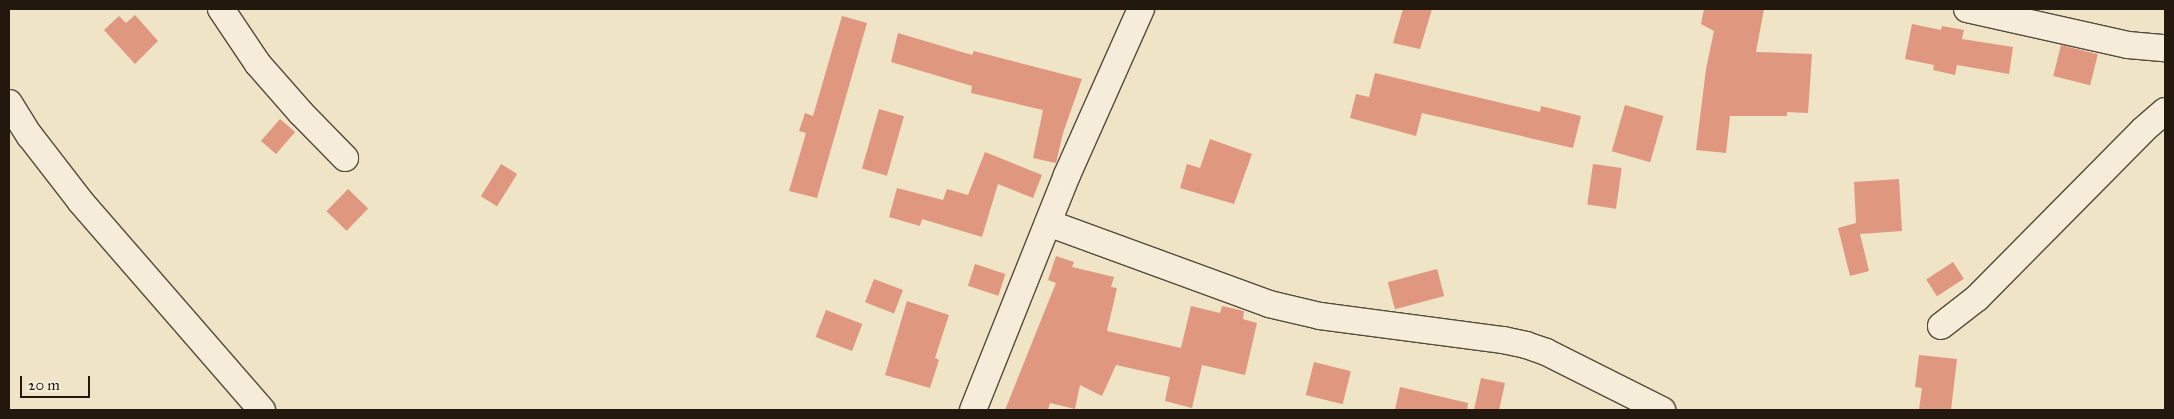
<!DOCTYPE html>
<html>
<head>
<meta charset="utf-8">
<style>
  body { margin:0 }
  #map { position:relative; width:2174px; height:419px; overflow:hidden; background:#efe4c5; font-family:"IM FELL Great Primer",serif }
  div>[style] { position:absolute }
  .building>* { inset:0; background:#e09780; transform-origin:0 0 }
  .roads { filter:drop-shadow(1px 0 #554b3b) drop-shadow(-1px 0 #554b3b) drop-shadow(0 1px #554b3b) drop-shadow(0 -1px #554b3b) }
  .minor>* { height:26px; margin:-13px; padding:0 13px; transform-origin:13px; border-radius:13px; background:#f5edd9 }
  span { translate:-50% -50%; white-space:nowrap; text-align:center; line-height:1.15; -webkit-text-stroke:4px #f5edd9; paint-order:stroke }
  .frame { position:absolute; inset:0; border:10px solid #22180d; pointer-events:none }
  .scale { position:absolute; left:20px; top:376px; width:70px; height:22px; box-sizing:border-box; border:2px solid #22180d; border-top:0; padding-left:6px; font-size:15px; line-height:18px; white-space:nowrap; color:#22180d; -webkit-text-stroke:4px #f5edd9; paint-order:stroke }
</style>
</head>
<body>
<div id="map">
  <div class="building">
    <div style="clip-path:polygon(1403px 9px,1432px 9px,1420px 49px,1393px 43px)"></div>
    <div style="clip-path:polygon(1704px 9px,1764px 9px,1756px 52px,1812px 54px,1808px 113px,1787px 112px,1787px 116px,1730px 116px,1726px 153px,1696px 150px,1706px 69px,1714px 31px,1701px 24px)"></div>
    <div style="clip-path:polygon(135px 15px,158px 41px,135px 64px,104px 30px,119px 16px,126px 23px)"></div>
    <div style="clip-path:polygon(842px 16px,867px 23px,817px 198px,789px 191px,806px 133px,799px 131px,805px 113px,813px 116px)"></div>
    <div style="clip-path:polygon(1912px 24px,1941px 30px,1942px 26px,1964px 30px,1962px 39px,2013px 47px,2009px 74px,1957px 65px,1955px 75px,1933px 70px,1934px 65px,1905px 59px)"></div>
    <div style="clip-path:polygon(898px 33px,972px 55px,974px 51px,1082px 79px,1063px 133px,1056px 163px,1033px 158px,1043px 110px,971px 93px,972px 86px,891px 62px)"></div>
    <div style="left:2061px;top:45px;width:38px;height:32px;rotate:14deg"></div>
    <div style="clip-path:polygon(1375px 73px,1540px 112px,1541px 106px,1581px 116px,1573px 148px,1422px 113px,1416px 136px,1350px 118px,1356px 94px,1369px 97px)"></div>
    <div style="left:1625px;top:105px;width:40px;height:48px;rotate:16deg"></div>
    <div style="left:879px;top:109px;width:26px;height:62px;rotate:16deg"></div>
    <div style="left:280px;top:119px;width:20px;height:29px;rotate:41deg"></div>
    <div style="clip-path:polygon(1210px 139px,1252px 154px,1234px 204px,1180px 188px,1187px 164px,1200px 168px)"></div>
    <div style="clip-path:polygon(985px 152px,1042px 175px,1033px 198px,998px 184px,982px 237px,922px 219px,920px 226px,889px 217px,897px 188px,943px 200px,947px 189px,968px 195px)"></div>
    <div style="left:501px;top:164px;width:19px;height:38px;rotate:32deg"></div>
    <div style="left:1593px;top:164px;width:29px;height:41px;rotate:8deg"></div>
    <div style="clip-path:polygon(1899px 179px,1902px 231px,1860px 234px,1869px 271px,1850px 276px,1838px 228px,1856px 223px,1854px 182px)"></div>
    <div style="left:348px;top:189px;width:28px;height:31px;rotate:44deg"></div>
    <div style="clip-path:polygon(1056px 256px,1074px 262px,1072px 267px,1114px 277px,1111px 287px,1117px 288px,1107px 331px,1181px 348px,1191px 306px,1220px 313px,1222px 306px,1244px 311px,1243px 319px,1257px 323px,1245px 375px,1202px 365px,1192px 408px,1165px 401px,1170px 377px,1116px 365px,1102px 396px,1080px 385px,1075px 409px,1050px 403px,1048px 410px,1005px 410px,1056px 283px,1048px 280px)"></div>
    <div style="left:1953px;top:262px;width:20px;height:32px;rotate:57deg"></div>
    <div style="left:975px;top:264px;width:32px;height:23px;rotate:18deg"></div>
    <div style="left:1437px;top:269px;width:28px;height:51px;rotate:75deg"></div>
    <div style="left:874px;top:279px;width:31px;height:25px;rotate:21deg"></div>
    <div style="clip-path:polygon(907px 301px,949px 315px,935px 358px,939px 360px,930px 388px,885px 375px)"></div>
    <div style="left:826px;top:310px;width:39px;height:29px;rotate:21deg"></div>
    <div style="clip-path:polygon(1919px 355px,1957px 359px,1951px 410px,1919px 410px,1922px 388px,1915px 387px)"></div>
    <div style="left:1314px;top:362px;width:38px;height:34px;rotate:14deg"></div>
    <div style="clip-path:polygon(1481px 378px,1505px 383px,1499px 410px,1474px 410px)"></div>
    <div style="clip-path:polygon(1400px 387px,1468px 403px,1467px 410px,1395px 410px)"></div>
  </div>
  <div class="roads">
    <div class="minor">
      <div style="left:221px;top:9px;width:66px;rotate:56.1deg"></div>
      <div style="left:258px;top:64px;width:65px;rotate:48.7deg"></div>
      <div style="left:301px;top:113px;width:63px;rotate:45.6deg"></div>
      <div style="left:1967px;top:9px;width:165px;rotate:12.6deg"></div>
      <div style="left:2128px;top:45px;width:37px;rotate:5deg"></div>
      <div style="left:9px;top:103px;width:39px;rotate:58deg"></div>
      <div style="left:30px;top:136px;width:83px;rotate:52.3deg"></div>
      <div style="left:81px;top:202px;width:276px;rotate:49deg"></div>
      <div style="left:1048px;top:223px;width:235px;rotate:20.1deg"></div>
      <div style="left:1269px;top:304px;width:52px;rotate:13.2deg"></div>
      <div style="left:1320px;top:316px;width:185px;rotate:7.5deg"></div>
      <div style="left:1503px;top:340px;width:24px;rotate:12deg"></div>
      <div style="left:1526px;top:345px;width:21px;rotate:19deg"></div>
      <div style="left:1546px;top:352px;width:130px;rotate:26.6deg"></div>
      <div style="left:1941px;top:326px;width:46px;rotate:-37.9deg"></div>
      <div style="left:1977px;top:298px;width:236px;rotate:-45.3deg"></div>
      <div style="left:2143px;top:130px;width:29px;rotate:-41deg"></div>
      <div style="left:973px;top:410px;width:253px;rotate:-68.2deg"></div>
      <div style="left:1067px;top:175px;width:182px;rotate:-66deg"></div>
    </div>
  </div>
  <div class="frame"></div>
  <div class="scale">20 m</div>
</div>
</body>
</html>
